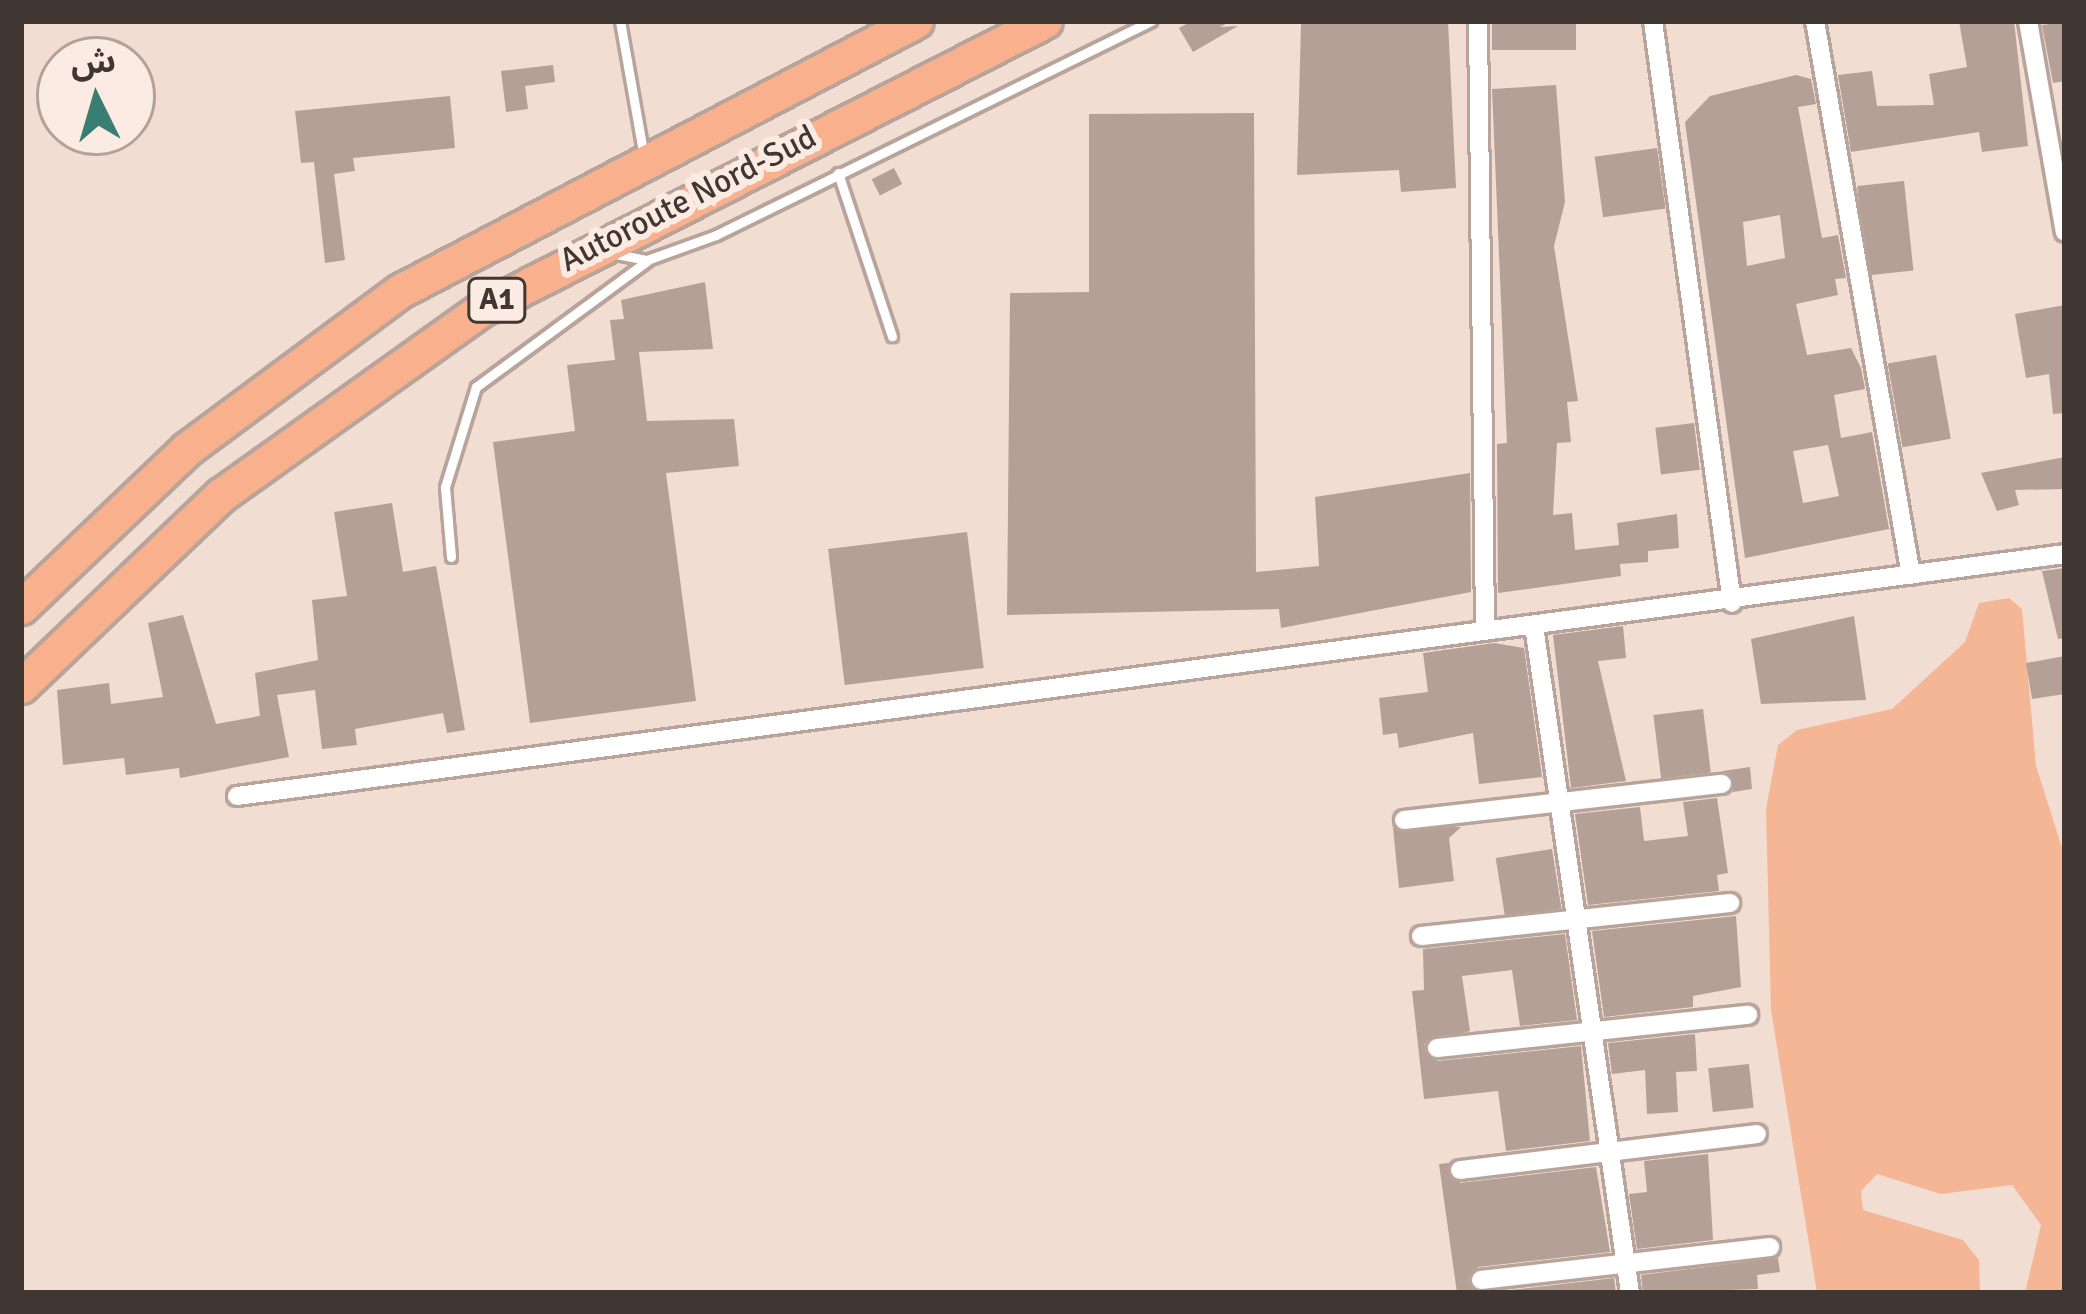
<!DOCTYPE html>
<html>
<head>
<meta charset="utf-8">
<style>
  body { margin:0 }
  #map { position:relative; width:2086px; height:1314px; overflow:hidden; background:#f2ddd2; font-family:Signika,"Noto Sans Arabic",sans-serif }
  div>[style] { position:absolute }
  .green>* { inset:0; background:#f5b696 }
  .building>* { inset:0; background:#b4a096; transform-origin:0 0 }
  .roads { filter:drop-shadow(3px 0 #b8a49a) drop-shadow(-3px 0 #b8a49a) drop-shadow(0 3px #b8a49a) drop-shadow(0 -3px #b8a49a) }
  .service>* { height:9px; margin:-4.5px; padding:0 4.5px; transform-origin:4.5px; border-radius:4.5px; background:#fff }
  .minor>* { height:18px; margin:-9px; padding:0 9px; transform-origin:9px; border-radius:9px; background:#fff }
  .motorway>* { height:33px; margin:-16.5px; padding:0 16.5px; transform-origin:16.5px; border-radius:16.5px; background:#f8b18c }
  span { translate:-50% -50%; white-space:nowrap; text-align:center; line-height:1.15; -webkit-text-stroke:12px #fcebe2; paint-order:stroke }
  .shield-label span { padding:3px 9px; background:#fcebe2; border:3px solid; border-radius:9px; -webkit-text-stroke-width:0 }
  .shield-label { font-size:30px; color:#403733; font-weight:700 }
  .street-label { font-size:33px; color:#403733 }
  .frame { position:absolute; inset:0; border:24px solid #403733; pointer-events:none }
  .north { position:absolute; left:36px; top:36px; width:120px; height:120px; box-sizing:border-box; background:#fcebe2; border:3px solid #b1a39c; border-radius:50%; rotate:355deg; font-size:33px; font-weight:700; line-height:48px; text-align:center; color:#403733 }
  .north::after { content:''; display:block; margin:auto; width:42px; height:54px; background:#397e72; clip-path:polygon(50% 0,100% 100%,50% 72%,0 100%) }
</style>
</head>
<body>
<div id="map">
  <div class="green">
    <div style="clip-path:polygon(2009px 598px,2022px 609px,2036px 766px,2065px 857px,2065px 1293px,2025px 1293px,2041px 1225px,2012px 1185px,1941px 1194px,1877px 1174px,1861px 1191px,1863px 1210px,1963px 1240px,1979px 1260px,1980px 1293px,1817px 1293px,1771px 1010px,1766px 809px,1778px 745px,1797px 730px,1892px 709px,1965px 642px,1979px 603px)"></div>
  </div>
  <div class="building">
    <div style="clip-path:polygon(1192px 21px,1231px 21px,1220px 27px,1238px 26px,1193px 52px,1179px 28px)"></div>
    <div style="clip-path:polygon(1448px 21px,1456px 188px,1401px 192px,1399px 170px,1297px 175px,1301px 23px)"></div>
    <div style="left:1492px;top:21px;width:84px;height:29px"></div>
    <div style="clip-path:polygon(1959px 21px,2014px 21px,2028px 146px,1982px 152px,1979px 132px,1851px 152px,1838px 75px,1872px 71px,1877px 106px,1934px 105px,1929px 74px,1967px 67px)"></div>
    <div style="clip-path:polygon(2065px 22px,2065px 81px,2053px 83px,2042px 25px)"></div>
    <div style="clip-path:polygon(553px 65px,555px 82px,525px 86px,528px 109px,506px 112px,501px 71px)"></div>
    <div style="clip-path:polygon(evenodd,1796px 75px,1811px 79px,1816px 104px,1798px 107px,1822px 238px,1838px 235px,1846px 278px,1835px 279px,1838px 295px,1796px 304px,1807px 355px,1851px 348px,1861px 368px,1865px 389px,1834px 395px,1841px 438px,1872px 432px,1889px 529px,1745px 558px,1685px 122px,1710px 96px,1796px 75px,1780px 215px,1785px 258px,1747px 266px,1743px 222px,1780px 215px,1796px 75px,1828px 445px,1839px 496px,1803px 503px,1793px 451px,1828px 445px)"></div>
    <div style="clip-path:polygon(1556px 85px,1565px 202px,1554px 246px,1578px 401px,1567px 402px,1571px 442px,1557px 443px,1553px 515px,1572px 513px,1575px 550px,1619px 545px,1617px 523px,1677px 514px,1679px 548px,1648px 551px,1648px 562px,1620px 564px,1621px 576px,1498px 593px,1497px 444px,1507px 443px,1492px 89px)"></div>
    <div style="clip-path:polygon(450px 96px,455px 148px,353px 158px,355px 171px,334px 174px,345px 260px,325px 263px,314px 162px,301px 163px,295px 111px)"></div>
    <div style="clip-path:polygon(1254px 113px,1256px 572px,1319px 566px,1315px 497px,1470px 473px,1471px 592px,1281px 628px,1279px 609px,1007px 615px,1010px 293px,1089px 292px,1089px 114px)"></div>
    <div style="left:1657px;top:148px;width:61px;height:63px;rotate:82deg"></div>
    <div style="left:894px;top:168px;width:18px;height:25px;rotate:63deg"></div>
    <div style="left:1904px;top:181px;width:90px;height:47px;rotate:84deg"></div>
    <div style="clip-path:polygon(705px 282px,713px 349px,639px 352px,647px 421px,734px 419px,739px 466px,666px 473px,696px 701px,530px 723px,493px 442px,575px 431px,567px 365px,615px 360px,610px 320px,624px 319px,621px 300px)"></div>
    <div style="clip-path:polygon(2065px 305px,2065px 413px,2053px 414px,2049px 374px,2026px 378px,2015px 314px)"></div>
    <div style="left:1936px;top:355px;width:85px;height:49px;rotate:80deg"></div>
    <div style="left:1694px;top:423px;width:47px;height:39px;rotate:83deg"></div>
    <div style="clip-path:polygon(2065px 457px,2065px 489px,2015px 490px,2019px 505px,1997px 511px,1981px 473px)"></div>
    <div style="clip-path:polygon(392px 503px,403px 572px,436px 566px,465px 730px,447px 733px,443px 713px,355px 729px,357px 745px,322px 749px,315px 690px,277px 695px,289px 757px,180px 778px,179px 768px,126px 775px,124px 758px,63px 765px,57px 690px,109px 683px,111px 704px,163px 697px,148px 623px,183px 615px,216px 724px,260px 716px,255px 673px,318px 660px,312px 600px,347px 596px,334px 512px)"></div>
    <div style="left:967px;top:532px;width:137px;height:140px;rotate:83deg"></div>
    <div style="clip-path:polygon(2065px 568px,2065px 638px,2058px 639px,2042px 571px)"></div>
    <div style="clip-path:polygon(1854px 616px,1866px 700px,1761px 704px,1751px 639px)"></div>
    <div style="clip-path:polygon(1623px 626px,1626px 658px,1598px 661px,1626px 781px,1571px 788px,1553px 635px)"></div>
    <div style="clip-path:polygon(1494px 643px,1524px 648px,1542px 777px,1479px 784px,1473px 733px,1399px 748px,1397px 733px,1383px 735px,1379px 698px,1428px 692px,1423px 653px)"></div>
    <div style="clip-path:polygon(2065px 656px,2065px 694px,2032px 699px,2026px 663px)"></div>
    <div style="left:1703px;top:709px;width:64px;height:50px;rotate:83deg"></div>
    <div style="clip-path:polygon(1750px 767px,1752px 789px,1733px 792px,1723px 771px)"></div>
    <div style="clip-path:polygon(1717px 798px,1728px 873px,1717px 875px,1719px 891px,1588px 905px,1575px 814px,1640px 807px,1644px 841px,1688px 836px,1683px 802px)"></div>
    <div style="clip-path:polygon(1461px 827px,1449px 838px,1454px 881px,1399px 888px,1393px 828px)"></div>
    <div style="left:1552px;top:849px;width:60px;height:57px;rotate:81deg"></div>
    <div style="clip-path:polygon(1736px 916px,1741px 987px,1693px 996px,1693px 1007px,1604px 1017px,1592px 931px)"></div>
    <div style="clip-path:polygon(1565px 934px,1577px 1020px,1520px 1026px,1512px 970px,1462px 976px,1470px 1031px,1424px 1044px,1438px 1061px,1581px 1046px,1590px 1141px,1506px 1151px,1498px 1091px,1424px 1099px,1412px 991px,1424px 990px,1423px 949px)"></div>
    <div style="clip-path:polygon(1695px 1034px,1697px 1071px,1676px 1072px,1678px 1112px,1647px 1114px,1645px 1070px,1612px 1074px,1608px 1043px)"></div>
    <div style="left:1749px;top:1064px;width:44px;height:41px;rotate:84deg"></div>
    <div style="clip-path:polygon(1708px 1154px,1713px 1240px,1637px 1249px,1629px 1194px,1647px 1192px,1644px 1161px)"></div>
    <div style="clip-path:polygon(1449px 1163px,1460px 1183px,1596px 1167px,1610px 1252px,1478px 1267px,1468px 1280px,1479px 1293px,1457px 1293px,1439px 1164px)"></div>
    <div style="clip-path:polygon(1778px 1258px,1780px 1272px,1757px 1275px,1758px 1289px,1643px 1293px,1641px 1275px)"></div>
    <div style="clip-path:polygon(1614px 1278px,1616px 1293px,1486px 1293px)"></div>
  </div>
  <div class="roads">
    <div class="service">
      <div style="left:620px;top:21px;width:138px;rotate:80deg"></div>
      <div style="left:838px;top:173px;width:172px;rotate:71.7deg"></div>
      <div style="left:616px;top:254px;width:32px;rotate:11deg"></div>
      <div style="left:647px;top:260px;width:73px;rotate:-19.9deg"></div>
      <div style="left:716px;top:235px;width:485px;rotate:-26.2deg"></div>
      <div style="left:451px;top:557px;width:70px;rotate:-94.9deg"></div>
      <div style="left:445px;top:487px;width:105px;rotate:-72.8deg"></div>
      <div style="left:476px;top:387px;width:212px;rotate:-36.4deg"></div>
    </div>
    <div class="minor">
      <div style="left:1478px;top:21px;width:606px;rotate:89.34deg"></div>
      <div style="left:1653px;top:21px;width:587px;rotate:82.27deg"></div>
      <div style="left:1815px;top:21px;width:562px;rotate:80.17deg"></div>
      <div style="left:2028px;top:21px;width:214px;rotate:80.1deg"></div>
      <div style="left:1534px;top:626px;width:674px;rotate:81.81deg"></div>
      <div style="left:237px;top:796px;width:1844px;rotate:-7.54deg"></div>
      <div style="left:1404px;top:820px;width:320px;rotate:-6.5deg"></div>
      <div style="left:1421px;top:936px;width:311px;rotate:-6.1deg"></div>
      <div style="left:1437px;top:1048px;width:313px;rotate:-6.1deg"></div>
      <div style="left:1460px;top:1170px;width:299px;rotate:-6.9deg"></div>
      <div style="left:1481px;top:1280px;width:291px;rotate:-6.5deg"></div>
    </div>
    <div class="motorway">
      <div style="left:21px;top:607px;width:229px;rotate:-43.6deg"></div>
      <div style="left:187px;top:449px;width:265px;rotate:-36.6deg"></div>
      <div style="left:400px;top:291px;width:582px;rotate:-27.62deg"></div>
      <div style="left:21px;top:686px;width:277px;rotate:-43.7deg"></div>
      <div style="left:221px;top:495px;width:320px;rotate:-35.5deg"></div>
      <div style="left:482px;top:309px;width:632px;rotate:-27.09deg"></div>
    </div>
  </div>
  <div class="shield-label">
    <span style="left:497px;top:300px">A1</span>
  </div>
  <div class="street-label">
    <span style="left:688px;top:199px;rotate:-27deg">Autoroute Nord-Sud</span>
  </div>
  <div class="frame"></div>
  <div class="north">ش</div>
</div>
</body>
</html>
